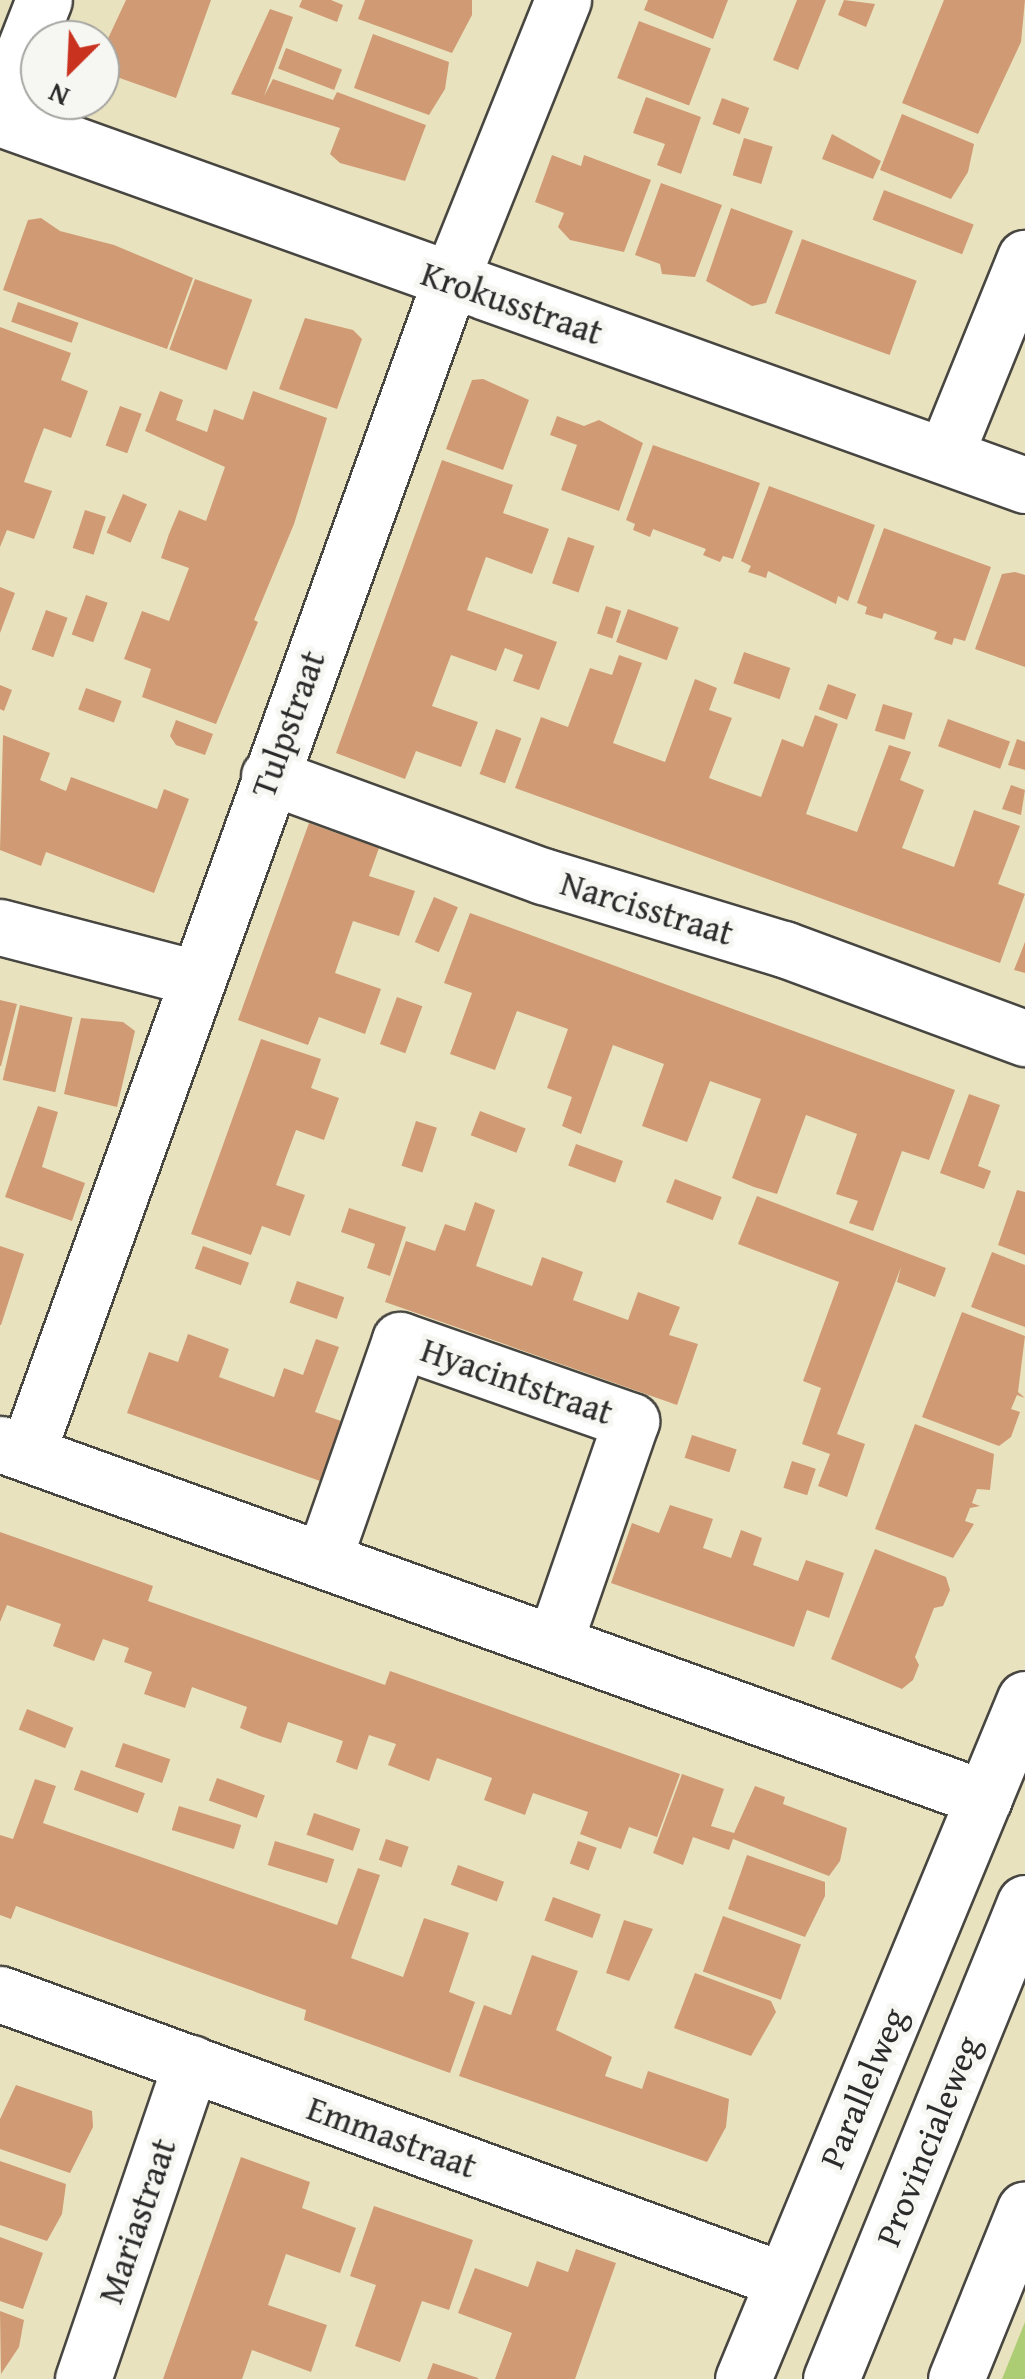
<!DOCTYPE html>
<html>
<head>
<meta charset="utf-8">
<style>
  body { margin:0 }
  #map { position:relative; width:1025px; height:2379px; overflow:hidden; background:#e9e2bf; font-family:"Gentium Book Plus",serif }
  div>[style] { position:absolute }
  .green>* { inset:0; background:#adcd74 }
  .building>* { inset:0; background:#d09b74; transform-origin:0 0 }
  .roads { filter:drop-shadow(2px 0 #484641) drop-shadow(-2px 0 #484641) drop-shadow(0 2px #484641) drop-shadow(0 -2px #484641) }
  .street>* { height:55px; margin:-27.5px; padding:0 27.5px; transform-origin:27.5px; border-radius:27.5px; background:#fff }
  .primary>* { height:55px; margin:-27.5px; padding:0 27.5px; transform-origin:27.5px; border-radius:27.5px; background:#fff }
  span { translate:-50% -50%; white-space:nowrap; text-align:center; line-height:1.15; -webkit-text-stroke:10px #f6f6f2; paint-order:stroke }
  .street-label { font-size:35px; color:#2b2b2b }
  .north { position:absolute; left:20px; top:20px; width:100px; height:100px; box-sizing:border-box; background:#f6f6f2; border:2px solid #a5a5a2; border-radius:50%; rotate:204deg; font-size:28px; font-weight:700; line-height:40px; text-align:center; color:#2b2b2b }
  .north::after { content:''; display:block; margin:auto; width:35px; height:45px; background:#c8321e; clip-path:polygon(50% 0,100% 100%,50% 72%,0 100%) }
</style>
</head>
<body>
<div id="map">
  <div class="green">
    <div style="clip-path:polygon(1025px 2322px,1025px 2379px,1002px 2379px)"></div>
  </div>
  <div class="building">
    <div style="clip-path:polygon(126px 0,211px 0,176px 98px,100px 71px,105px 45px)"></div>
    <div style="clip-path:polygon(302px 0,331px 0,343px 5px,337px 22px,299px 7px)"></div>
    <div style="clip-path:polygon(365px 0,472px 0,472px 15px,452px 53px,358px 19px)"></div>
    <div style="clip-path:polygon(648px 0,728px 0,713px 39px,644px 10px)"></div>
    <div style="clip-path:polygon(797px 0,826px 0,798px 70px,773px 60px)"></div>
    <div style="clip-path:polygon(844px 0,875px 4px,866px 27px,838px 15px)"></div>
    <div style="clip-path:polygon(944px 0,1025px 0,1021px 42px,978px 134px,902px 103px)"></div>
    <div style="clip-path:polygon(270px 9px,293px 17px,264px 96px,273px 79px,333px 100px,337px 92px,426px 125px,405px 181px,340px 163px,330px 154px,340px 128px,231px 94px)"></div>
    <div style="left:639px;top:21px;width:77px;height:61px;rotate:21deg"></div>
    <div style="clip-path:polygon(373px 34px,449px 62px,445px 89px,429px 115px,354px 88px)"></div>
    <div style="left:286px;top:48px;width:60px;height:22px;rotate:21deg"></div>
    <div style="clip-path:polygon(646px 97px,701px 117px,681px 174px,657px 165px,665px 144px,633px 133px)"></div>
    <div style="left:722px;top:98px;width:29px;height:28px;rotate:20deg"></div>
    <div style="clip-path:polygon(902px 114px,974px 144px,968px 172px,951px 199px,880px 170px)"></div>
    <div style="clip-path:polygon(832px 134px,881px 161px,873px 179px,822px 159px)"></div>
    <div style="left:744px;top:138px;width:30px;height:39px;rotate:17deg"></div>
    <div style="clip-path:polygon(552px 155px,581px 166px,584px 155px,651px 180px,624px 252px,570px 240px,558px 227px,564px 213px,535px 202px)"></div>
    <div style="clip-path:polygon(661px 183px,722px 205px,695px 277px,662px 274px,660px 264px,635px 255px)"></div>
    <div style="left:884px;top:190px;width:96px;height:32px;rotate:21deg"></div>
    <div style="clip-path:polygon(731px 208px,793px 231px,766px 303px,752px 306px,706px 281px)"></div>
    <div style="clip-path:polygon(41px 218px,60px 231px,114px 245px,193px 278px,167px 349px,3px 290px,28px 220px)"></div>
    <div style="left:802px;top:239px;width:122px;height:79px;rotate:20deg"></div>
    <div style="left:195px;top:279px;width:61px;height:75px;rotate:20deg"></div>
    <div style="left:18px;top:302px;width:64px;height:21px;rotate:19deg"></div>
    <div style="clip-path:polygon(305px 318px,353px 330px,362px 339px,337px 409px,279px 389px)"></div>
    <div style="clip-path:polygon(0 327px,71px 353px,61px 380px,88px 391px,71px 438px,44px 428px,34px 454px,24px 482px,52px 491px,34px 539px,7px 530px,0 547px)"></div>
    <div style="clip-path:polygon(483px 379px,529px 400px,503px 470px,446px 449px,472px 380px)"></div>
    <div style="clip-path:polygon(160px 391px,183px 400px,176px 420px,207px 432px,214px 409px,243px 420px,253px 391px,327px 418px,294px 524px,254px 620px,258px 622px,216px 724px,142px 697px,151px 669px,124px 659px,142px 611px,169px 621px,189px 568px,161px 558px,169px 534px,179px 510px,206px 521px,225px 467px,145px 431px)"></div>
    <div style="left:120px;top:406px;width:23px;height:42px;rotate:20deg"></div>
    <div style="clip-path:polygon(557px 416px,584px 426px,599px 420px,643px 443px,619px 511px,561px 490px,577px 445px,550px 435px)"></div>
    <div style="clip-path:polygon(653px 445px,760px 483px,733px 559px,723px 556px,720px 562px,703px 555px,706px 549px,653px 529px,650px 537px,633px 530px,635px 524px,626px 520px)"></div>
    <div style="clip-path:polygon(442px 460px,513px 485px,503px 513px,549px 529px,532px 574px,486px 557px,467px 610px,557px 642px,539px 690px,513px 681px,523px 655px,505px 648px,496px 671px,451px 655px,432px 706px,478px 722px,461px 767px,416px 751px,405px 779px,336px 753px)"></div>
    <div style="clip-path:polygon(769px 486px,875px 525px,848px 601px,838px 596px,836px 604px,768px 571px,766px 578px,748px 572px,751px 566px,741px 561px)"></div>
    <div style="left:123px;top:494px;width:26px;height:42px;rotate:23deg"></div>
    <div style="left:85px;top:510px;width:22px;height:40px;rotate:18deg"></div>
    <div style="clip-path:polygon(884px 528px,991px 567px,965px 641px,954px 638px,952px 645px,934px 639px,937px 632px,884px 613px,882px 619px,865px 614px,867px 607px,857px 603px)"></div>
    <div style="left:568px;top:537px;width:28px;height:49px;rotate:19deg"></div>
    <div style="clip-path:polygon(1015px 572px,1025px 575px,1025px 667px,975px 649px,1002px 574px)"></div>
    <div style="clip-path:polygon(0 587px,15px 593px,0 633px)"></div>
    <div style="left:86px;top:595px;width:23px;height:42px;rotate:20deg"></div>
    <div style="left:606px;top:606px;width:16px;height:29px;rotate:18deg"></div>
    <div style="left:628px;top:609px;width:54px;height:35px;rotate:20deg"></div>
    <div style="left:46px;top:610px;width:23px;height:42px;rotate:20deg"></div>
    <div style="left:744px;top:652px;width:49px;height:33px;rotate:19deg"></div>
    <div style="clip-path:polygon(619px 655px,642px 663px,613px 743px,665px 762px,695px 679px,717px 688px,709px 710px,732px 718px,709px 778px,761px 797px,782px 739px,803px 747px,815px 715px,838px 724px,806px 814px,857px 832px,889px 745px,911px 752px,900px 780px,924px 790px,902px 848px,954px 867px,974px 810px,1020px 826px,998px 884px,1025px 894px,1000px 963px,515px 788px,541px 717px,568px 727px,590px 668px,612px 675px)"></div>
    <div style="left:828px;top:684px;width:30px;height:27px;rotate:20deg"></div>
    <div style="clip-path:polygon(0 685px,12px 690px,4px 711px,0 709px)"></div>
    <div style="left:86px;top:688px;width:38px;height:23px;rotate:20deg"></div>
    <div style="left:883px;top:704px;width:31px;height:28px;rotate:17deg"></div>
    <div style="left:948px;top:719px;width:66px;height:29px;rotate:20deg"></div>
    <div style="clip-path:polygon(176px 720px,213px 734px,205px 755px,176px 745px,170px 736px)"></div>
    <div style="left:496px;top:729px;width:27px;height:48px;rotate:20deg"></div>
    <div style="clip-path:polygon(3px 735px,50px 753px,40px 780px,66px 791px,71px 777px,157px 809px,164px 789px,189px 799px,154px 893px,46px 852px,41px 866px,0 850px)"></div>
    <div style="clip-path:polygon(1017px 739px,1025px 742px,1025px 770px,1008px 765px)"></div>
    <div style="clip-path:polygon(1011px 785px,1025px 790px,1021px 815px,1002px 809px)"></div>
    <div style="clip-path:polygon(309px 823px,379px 848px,369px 876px,415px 891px,399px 936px,353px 921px,335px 973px,381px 989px,365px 1034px,319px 1017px,308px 1045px,238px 1020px)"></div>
    <div style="left:434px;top:897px;width:26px;height:49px;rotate:23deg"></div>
    <div style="clip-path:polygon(470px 913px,955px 1090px,929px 1160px,902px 1151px,873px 1231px,849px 1223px,858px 1201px,836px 1194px,857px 1134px,806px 1115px,777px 1194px,754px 1187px,732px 1178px,761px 1099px,710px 1081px,687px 1142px,642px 1126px,664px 1064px,613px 1045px,581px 1134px,562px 1126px,572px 1097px,547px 1088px,568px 1029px,517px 1011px,495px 1070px,450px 1054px,472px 993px,444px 983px)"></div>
    <div style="clip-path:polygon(1025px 942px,1025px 973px,1014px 970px)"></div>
    <div style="left:397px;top:997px;width:27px;height:50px;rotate:20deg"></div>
    <div style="clip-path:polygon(0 1000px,17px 1004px,1px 1066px,0 1066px)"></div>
    <div style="left:20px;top:1005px;width:54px;height:77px;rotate:13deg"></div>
    <div style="clip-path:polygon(81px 1018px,123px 1022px,135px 1031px,117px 1107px,64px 1094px)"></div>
    <div style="clip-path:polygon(261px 1039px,321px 1059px,311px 1088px,339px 1098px,324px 1140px,296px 1130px,286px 1157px,276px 1185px,305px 1195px,290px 1236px,262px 1226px,251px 1255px,191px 1234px)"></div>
    <div style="clip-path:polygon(969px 1094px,1000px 1105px,978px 1166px,991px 1171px,984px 1189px,940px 1173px)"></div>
    <div style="clip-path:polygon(38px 1106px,58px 1112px,42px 1167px,85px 1183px,72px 1221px,5px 1197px)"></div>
    <div style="left:480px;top:1111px;width:49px;height:26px;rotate:21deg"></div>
    <div style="left:416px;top:1121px;width:22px;height:47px;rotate:18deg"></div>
    <div style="left:576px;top:1144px;width:50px;height:23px;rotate:20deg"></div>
    <div style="left:675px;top:1179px;width:50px;height:25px;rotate:21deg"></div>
    <div style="clip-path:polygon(1017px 1190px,1025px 1192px,1025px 1255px,998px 1245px)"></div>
    <div style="clip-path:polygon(757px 1196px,946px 1268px,935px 1297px,897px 1282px,901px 1267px,837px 1434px,865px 1444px,847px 1497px,818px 1486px,830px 1454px,802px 1444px,821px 1388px,803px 1381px,839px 1282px,738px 1244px)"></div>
    <div style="clip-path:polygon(475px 1202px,495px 1210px,476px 1266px,532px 1286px,542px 1257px,583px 1272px,573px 1300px,628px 1320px,638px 1292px,680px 1307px,669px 1335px,698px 1344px,677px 1405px,385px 1302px,406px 1241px,435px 1251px,445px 1224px,465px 1231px)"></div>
    <div style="clip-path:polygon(349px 1208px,406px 1227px,390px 1276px,367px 1268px,375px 1244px,341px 1232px)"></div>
    <div style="clip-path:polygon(0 1246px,24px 1254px,1px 1325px,0 1325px)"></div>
    <div style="left:203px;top:1246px;width:49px;height:24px;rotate:20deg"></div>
    <div style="clip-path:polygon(992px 1252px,1025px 1265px,1025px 1327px,971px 1307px)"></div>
    <div style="left:297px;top:1281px;width:50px;height:23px;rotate:19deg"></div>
    <div style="clip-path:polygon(962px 1312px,1025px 1336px,1018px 1392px,1025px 1398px,1017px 1395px,1011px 1409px,1020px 1412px,1011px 1437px,999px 1446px,922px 1417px)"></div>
    <div style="clip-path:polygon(188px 1334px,229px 1349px,219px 1377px,274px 1397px,284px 1368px,303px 1375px,316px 1339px,339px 1347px,315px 1412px,344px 1422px,323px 1482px,127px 1413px,149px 1352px,178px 1362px)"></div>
    <div style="clip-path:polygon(915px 1424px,994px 1454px,990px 1490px,977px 1489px,972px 1503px,980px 1506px,970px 1508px,965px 1521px,974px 1524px,953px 1558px,875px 1529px)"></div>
    <div style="left:692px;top:1435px;width:47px;height:24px;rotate:18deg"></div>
    <div style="left:792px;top:1461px;width:25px;height:28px;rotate:18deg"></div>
    <div style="clip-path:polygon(670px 1505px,713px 1519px,703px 1548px,731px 1558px,741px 1530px,762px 1538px,753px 1565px,798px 1581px,806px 1560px,844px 1573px,829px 1618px,807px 1610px,794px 1647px,611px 1583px,632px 1523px,659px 1533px)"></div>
    <div style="clip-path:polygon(0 1532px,153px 1586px,148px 1601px,385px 1685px,390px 1671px,680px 1774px,657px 1837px,629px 1827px,621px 1849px,601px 1842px,580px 1834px,588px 1812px,533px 1793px,525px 1815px,484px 1800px,492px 1778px,437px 1758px,429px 1781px,388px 1765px,396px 1744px,369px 1735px,357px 1770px,336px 1762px,343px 1741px,288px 1722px,281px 1743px,260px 1736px,240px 1728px,247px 1707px,192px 1687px,185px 1708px,144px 1694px,152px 1672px,124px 1662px,129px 1648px,103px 1639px,94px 1661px,53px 1646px,61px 1624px,7px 1605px,0 1622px)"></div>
    <div style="clip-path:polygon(875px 1549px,946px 1577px,950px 1590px,943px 1606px,934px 1608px,915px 1657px,919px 1665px,913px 1680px,902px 1689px,831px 1659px)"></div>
    <div style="left:27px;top:1709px;width:50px;height:22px;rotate:22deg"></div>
    <div style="left:123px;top:1743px;width:50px;height:25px;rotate:19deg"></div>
    <div style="left:81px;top:1770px;width:68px;height:21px;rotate:20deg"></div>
    <div style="clip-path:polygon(682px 1774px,724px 1789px,711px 1826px,734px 1833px,755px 1786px,785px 1797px,783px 1804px,847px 1828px,840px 1861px,829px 1876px,733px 1839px,729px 1850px,693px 1837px,683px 1865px,653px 1853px)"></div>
    <div style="left:217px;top:1778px;width:51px;height:24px;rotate:20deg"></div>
    <div style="clip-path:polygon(35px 1779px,56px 1786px,43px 1823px,337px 1925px,358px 1868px,380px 1875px,351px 1958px,403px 1977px,424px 1918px,469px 1933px,449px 1992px,475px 2002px,450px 2073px,304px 2020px,306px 2010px,63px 1923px,16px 1906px,11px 1919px,0 1915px,0 1835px,13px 1839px)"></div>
    <div style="left:179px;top:1806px;width:65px;height:25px;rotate:17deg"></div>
    <div style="left:314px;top:1813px;width:49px;height:23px;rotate:19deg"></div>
    <div style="left:386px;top:1839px;width:24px;height:22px;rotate:19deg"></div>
    <div style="left:275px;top:1841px;width:62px;height:25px;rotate:17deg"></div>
    <div style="left:578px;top:1841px;width:20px;height:24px;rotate:20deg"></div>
    <div style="clip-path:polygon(747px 1855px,825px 1882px,825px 1896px,805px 1937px,728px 1909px)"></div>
    <div style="left:458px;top:1865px;width:49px;height:21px;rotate:20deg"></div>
    <div style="left:553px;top:1897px;width:51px;height:25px;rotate:20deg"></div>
    <div style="left:723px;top:1916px;width:83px;height:59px;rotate:20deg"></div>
    <div style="clip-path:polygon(624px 1920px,653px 1929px,629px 1981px,606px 1973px)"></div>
    <div style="clip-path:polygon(532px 1955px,578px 1971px,556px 2030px,612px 2057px,605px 2076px,642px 2089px,648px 2071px,729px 2099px,726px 2127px,707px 2162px,459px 2076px,484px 2005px,511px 2015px)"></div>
    <div style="clip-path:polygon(695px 1973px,771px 2001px,776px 2012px,751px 2056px,674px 2028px)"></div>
    <div style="clip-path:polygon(16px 2085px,92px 2111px,93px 2127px,70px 2173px,0 2149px,0 2119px)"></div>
    <div style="clip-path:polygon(241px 2157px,310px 2182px,302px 2208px,356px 2228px,340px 2273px,286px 2254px,268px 2305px,327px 2325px,311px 2372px,252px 2350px,242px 2379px,163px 2379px)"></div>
    <div style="clip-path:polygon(0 2161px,66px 2184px,62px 2214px,47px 2241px,0 2225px)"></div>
    <div style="clip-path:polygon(374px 2206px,473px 2240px,449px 2310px,422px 2301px,400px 2362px,355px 2346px,376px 2285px,350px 2276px)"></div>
    <div style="clip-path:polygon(0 2237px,43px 2253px,23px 2309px,0 2301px)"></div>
    <div style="clip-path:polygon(576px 2249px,616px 2263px,575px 2379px,495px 2379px,512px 2333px,458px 2313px,475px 2268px,528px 2287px,537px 2261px,568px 2272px)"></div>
    <div style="clip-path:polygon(0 2311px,24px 2320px,19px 2347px,1px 2374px)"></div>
    <div style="clip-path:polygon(433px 2363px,478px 2378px,478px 2379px,427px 2379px)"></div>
  </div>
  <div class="roads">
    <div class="street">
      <div style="left:0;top:112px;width:120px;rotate:-68.6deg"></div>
      <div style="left:0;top:118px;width:1089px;rotate:19.7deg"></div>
      <div style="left:945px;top:455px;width:213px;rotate:-67.9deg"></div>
      <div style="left:269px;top:776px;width:292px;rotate:20.1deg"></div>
      <div style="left:543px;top:876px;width:252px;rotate:16.9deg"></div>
      <div style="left:784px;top:949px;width:257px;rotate:20.3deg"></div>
      <div style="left:0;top:927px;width:203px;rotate:14.6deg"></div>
      <div style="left:0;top:1444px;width:1046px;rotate:19.79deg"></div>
      <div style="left:27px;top:1453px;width:1246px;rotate:-70.15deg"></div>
      <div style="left:450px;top:281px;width:303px;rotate:-68.1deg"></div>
      <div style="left:323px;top:1560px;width:233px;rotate:-70.7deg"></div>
      <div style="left:400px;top:1340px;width:245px;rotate:19.3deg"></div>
      <div style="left:631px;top:1421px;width:235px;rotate:109.1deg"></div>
      <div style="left:0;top:1994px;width:834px;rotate:20.07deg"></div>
      <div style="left:83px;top:2379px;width:334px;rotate:-71.1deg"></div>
      <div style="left:743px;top:2379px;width:736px;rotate:-67.48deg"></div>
    </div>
    <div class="primary">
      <div style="left:831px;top:2379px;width:514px;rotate:-67.83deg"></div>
      <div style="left:956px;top:2379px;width:183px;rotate:-67.9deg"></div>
    </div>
  </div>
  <div class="street-label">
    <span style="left:512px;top:303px;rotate:19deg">Krokusstraat</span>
    <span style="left:288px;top:724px;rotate:-70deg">Tulpstraat</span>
    <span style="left:647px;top:908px;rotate:17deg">Narcisstraat</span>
    <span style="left:517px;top:1381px;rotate:19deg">Hyacintstraat</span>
    <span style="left:863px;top:2088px;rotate:-67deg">Parallelweg</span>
    <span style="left:392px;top:2137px;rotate:20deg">Emmastraat</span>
    <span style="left:928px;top:2141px;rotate:-68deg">Provincialeweg</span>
    <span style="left:137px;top:2221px;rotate:-71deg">Mariastraat</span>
  </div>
  <div class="north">N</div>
</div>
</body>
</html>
